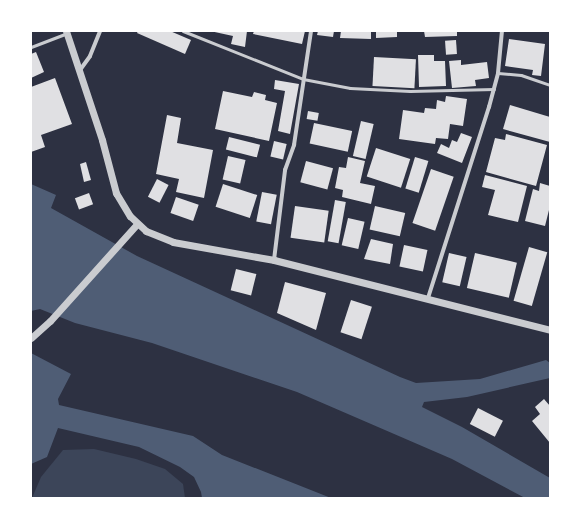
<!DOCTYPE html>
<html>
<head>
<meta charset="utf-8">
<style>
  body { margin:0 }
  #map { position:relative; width:581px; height:529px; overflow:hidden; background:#2d3142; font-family:"Asap Condensed",sans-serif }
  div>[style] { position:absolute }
  .green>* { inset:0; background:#3c4559 }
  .water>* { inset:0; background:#4f5d75 }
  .building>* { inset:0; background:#e0e0e3; transform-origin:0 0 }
  .service>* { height:3px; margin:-1.5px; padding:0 1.5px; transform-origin:1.5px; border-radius:1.5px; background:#caccd0 }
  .minor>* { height:4px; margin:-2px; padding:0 2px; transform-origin:2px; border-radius:2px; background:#caccd0 }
  .tertiary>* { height:7px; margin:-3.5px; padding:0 3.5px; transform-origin:3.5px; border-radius:3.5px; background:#caccd0 }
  span { translate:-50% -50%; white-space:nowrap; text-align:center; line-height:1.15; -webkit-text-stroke:3px #fff; paint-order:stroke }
  .frame { position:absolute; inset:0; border:32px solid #fff; pointer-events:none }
</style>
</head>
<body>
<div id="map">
  <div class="green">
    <div style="clip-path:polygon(94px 449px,136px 459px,165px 469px,183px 484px,185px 498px,32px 498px,41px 477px,63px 450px)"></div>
  </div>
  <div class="water">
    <div style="clip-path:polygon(31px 184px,56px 195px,51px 208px,137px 256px,400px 377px,416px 383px,480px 379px,546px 360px,550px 363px,550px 378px,467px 397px,424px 402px,422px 407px,462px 427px,550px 478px,550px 498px,525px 498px,452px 459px,297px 392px,152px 343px,75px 323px,40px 309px,31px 311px)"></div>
    <div style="clip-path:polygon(31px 353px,71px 374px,58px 399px,59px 405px,193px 436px,222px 455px,331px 498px,202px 498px,201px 492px,194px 477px,180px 467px,139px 447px,58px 428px,47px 457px,31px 464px)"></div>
  </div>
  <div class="building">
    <div style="clip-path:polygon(138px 31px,170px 31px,191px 40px,185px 54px,137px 33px)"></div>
    <div style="clip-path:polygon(210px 31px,247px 31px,245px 47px,231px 44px,233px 36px)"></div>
    <div style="clip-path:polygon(254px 31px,305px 31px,302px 44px,253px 34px)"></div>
    <div style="clip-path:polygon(318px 31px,334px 31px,333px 37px,317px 35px)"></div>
    <div style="clip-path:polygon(341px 31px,371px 31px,371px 39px,340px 38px)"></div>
    <div style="clip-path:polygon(376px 31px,397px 31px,397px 37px,376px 38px)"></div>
    <div style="clip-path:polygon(424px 31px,457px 31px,457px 36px,425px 37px)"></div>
    <div style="clip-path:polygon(509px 39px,545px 44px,541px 76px,532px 75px,533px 70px,505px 66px)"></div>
    <div style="left:456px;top:40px;width:14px;height:11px;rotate:86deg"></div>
    <div style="clip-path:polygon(36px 52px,44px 72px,31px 78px,31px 54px)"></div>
    <div style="clip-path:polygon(418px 55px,434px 55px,434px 61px,445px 61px,446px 86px,419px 87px)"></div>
    <div style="left:374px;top:57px;width:42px;height:29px;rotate:3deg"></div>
    <div style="clip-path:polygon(461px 60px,461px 65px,487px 62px,489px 78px,475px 80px,476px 86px,452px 88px,449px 61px)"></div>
    <div style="clip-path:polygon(55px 78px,72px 124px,41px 135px,45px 147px,31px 152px,31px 87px)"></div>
    <div style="clip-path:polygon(275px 80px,299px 84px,290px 134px,278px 131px,285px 91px,274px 89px)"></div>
    <div style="clip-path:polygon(223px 91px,252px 97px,254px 92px,266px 95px,265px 100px,277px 103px,269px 141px,215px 129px)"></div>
    <div style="clip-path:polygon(446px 96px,467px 99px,463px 126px,450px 124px,448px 139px,436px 138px,435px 144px,399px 139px,403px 110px,424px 113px,425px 108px,436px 109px,437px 100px,445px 102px)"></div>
    <div style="clip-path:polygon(510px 105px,550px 117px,550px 142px,503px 129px)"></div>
    <div style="left:308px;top:111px;width:11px;height:8px;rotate:10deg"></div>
    <div style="clip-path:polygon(167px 115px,181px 118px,177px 143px,213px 150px,204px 198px,176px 192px,179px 179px,156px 174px)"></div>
    <div style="left:361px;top:121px;width:13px;height:36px;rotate:13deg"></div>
    <div style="left:314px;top:123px;width:39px;height:21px;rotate:12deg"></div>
    <div style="clip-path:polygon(461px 133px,472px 137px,462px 163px,437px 153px,441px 144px,449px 148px,452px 140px,457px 142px)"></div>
    <div style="clip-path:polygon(506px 134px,547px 145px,536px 186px,486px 172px,495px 138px,505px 140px)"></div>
    <div style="left:229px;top:137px;width:32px;height:13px;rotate:14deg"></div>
    <div style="left:274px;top:141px;width:13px;height:16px;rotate:13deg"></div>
    <div style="left:376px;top:148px;width:36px;height:30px;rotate:18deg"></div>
    <div style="left:228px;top:156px;width:18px;height:24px;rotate:13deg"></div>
    <div style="clip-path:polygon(348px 157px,365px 161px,360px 183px,375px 186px,371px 204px,342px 197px,343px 190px,335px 188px,339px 167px,346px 168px)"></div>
    <div style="left:415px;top:157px;width:14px;height:33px;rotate:17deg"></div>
    <div style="left:306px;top:161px;width:28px;height:22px;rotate:15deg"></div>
    <div style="clip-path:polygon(86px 162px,91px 180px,84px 182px,80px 164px)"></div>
    <div style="left:431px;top:169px;width:24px;height:57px;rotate:19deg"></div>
    <div style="clip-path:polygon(485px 175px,527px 186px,518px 222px,488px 215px,495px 190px,482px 187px)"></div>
    <div style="left:157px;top:179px;width:13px;height:20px;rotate:27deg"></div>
    <div style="clip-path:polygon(540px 183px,550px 186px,550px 206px,545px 226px,525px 221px,533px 189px,539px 191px)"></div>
    <div style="left:223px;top:184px;width:36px;height:24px;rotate:18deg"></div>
    <div style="left:262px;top:192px;width:15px;height:30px;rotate:11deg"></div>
    <div style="left:89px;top:193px;width:12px;height:15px;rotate:70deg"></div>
    <div style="left:176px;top:197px;width:24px;height:17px;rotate:19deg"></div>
    <div style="left:335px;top:200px;width:11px;height:42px;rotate:10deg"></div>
    <div style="left:295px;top:206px;width:34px;height:32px;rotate:8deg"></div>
    <div style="left:375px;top:206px;width:31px;height:24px;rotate:13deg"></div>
    <div style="left:348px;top:218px;width:17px;height:28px;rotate:13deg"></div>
    <div style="clip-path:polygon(371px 239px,393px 244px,390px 264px,364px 259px)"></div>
    <div style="left:404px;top:245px;width:24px;height:22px;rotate:12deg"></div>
    <div style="left:529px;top:247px;width:19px;height:56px;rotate:16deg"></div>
    <div style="left:449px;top:253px;width:18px;height:30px;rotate:13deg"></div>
    <div style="left:475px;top:253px;width:43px;height:36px;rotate:13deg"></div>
    <div style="left:236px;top:269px;width:21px;height:22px;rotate:14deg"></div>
    <div style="clip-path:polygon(285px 282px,326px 293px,316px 330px,277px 313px)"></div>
    <div style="left:351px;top:300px;width:22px;height:34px;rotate:18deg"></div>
    <div style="clip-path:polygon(544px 399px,550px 406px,550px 443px,532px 421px,540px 414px,535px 407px)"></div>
    <div style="left:478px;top:408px;width:28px;height:18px;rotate:27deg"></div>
  </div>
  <div class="service">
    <div style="left:183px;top:31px;width:129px;rotate:21.8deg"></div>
    <div style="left:303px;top:79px;width:48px;rotate:10.8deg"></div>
    <div style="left:350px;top:88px;width:60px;rotate:2.9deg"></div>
    <div style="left:410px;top:91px;width:84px;rotate:-1.4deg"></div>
    <div style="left:31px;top:47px;width:39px;rotate:-21deg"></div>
    <div style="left:498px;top:73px;width:23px;rotate:5deg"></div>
    <div style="left:521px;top:75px;width:31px;rotate:19deg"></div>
  </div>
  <div class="minor">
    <div style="left:80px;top:70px;width:17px;rotate:-54deg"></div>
    <div style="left:90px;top:56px;width:27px;rotate:-68deg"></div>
    <div style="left:274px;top:260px;width:91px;rotate:-83deg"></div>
    <div style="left:285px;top:170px;width:27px;rotate:-70deg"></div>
    <div style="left:294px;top:145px;width:115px;rotate:-81.5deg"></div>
    <div style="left:428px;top:298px;width:201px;rotate:-72.3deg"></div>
    <div style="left:489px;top:107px;width:35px;rotate:-75deg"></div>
    <div style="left:498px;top:73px;width:42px;rotate:-84.6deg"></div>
  </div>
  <div class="tertiary">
    <div style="left:66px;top:31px;width:115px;rotate:71.7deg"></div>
    <div style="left:102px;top:140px;width:55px;rotate:75.2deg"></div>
    <div style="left:116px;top:193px;width:27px;rotate:59deg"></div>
    <div style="left:130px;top:216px;width:22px;rotate:43deg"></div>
    <div style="left:146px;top:231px;width:29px;rotate:22deg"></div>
    <div style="left:173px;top:242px;width:103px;rotate:10.1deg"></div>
    <div style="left:274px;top:260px;width:285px;rotate:14.2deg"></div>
    <div style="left:31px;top:338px;width:25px;rotate:-42deg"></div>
    <div style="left:50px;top:321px;width:130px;rotate:-48.1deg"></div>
  </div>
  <div class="frame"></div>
</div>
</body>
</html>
